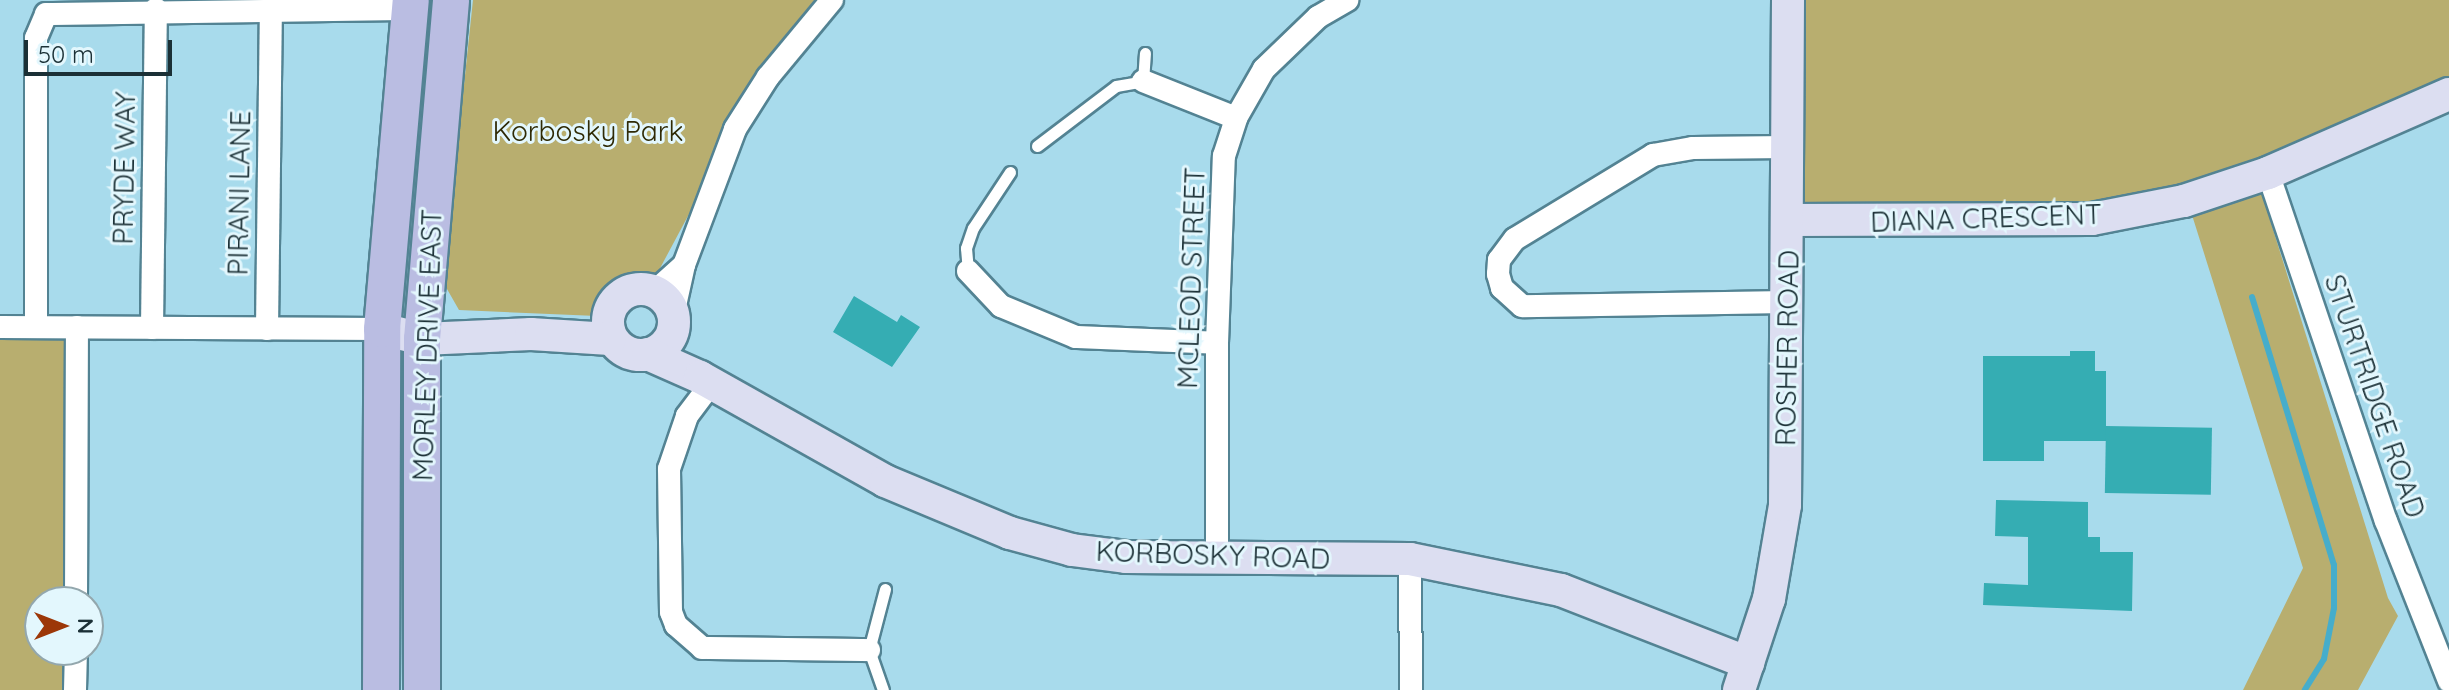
<!DOCTYPE html>
<html>
<head>
<meta charset="utf-8">
<style>
  body { margin:0 }
  #map { position:relative; width:2449px; height:690px; overflow:hidden; background:#a8dbec; font-family:Quicksand,sans-serif }
  div>[style] { position:absolute }
  .green>* { inset:0; background:#b8ae6f }
  .stream>* { height:6px; margin:-3px; padding:0 3px; transform-origin:3px; border-radius:3px; background:#46adcb }
  .building>* { inset:0; background:#35adb3; transform-origin:0 0 }
  .roads { filter:drop-shadow(2px 0 #538393) drop-shadow(-2px 0 #538393) drop-shadow(0 2px #538393) drop-shadow(0 -2px #538393) }
  .lane>* { height:11px; margin:-5.5px; padding:0 5.5px; transform-origin:5.5px; border-radius:5.5px; background:#fff }
  .street>* { height:22px; margin:-11px; padding:0 11px; transform-origin:11px; border-radius:11px; background:#fff }
  .secondary>* { height:32px; margin:-16px; padding:0 16px; transform-origin:16px; border-radius:16px; background:#dcdef1 }
  .secondary>.ring { margin:-16px; padding:0; box-sizing:content-box; background:none; border:32px solid #dcdef1; border-radius:50% }
  .primary>* { height:36px; margin:-18px; padding:0 18px; transform-origin:18px; border-radius:18px; background:#babde2 }
  span { translate:-50% -50%; white-space:nowrap; text-align:center; line-height:1.15; -webkit-text-stroke:6px #e3f7fd; paint-order:stroke }
  .park-label { font-size:28px; color:#2f2a05 }
  .street-label { font-size:28px; color:#1b3036 }
  .north { position:absolute; left:24px; top:586px; width:80px; height:80px; box-sizing:border-box; background:#e3f7fd; border:2px solid #93a7ad; border-radius:50%; rotate:90deg; font-size:22px; font-weight:700; line-height:32px; text-align:center; color:#1b3036 }
  .north::after { content:''; display:block; margin:auto; width:28px; height:36px; background:#9c3708; clip-path:polygon(50% 0,100% 100%,50% 72%,0 100%) }
  .scale { position:absolute; left:24px; top:40px; width:148px; height:36px; box-sizing:border-box; border:4px solid #1b3036; border-top:0; padding-left:10px; font-size:24px; line-height:28px; white-space:nowrap; color:#1b3036; -webkit-text-stroke:6px #e3f7fd; paint-order:stroke }
</style>
</head>
<body>
<div id="map">
  <div class="green">
    <div style="clip-path:polygon(473px 0,823px 0,772px 59px,658px 272px,597px 316px,459px 310px,443px 282px)"></div>
    <div style="clip-path:polygon(1802px 0,2449px 0,2449px 99px,2184px 201px,1795px 222px)"></div>
    <div style="clip-path:polygon(2262px 194px,2388px 598px,2398px 616px,2358px 690px,2243px 690px,2303px 568px,2192px 215px)"></div>
    <div style="clip-path:polygon(0 327px,77px 327px,76px 602px,40px 602px,40px 650px,76px 650px,75px 690px,0 690px)"></div>
  </div>
  <div class="stream">
    <div style="left:2252px;top:297px;width:280px;rotate:73deg"></div>
    <div style="left:2334px;top:565px;width:43px;rotate:90deg"></div>
    <div style="left:2334px;top:608px;width:52px;rotate:101.1deg"></div>
    <div style="left:2324px;top:659px;width:36px;rotate:122deg"></div>
  </div>
  <div class="building">
    <div style="clip-path:polygon(854px 296px,897px 322px,901px 315px,920px 327px,892px 367px,833px 332px)"></div>
    <div style="clip-path:polygon(2070px 351px,2095px 351px,2095px 371px,2106px 371px,2106px 441px,2044px 441px,2044px 461px,1983px 461px,1983px 356px,2070px 356px)"></div>
    <div style="left:2106px;top:426px;width:106px;height:67px;rotate:1deg"></div>
    <div style="clip-path:polygon(1996px 500px,2088px 502px,2088px 537px,2100px 537px,2100px 552px,2133px 552px,2132px 611px,1983px 605px,1984px 583px,2028px 585px,2028px 537px,1995px 536px)"></div>
  </div>
  <div class="roads">
    <div class="lane">
      <div style="left:1037px;top:146px;width:99px;rotate:-37.2deg"></div>
      <div style="left:1116px;top:86px;width:27px;rotate:-10deg"></div>
      <div style="left:1143px;top:81px;width:28px;rotate:-86deg"></div>
      <div style="left:968px;top:271px;width:23px;rotate:-95deg"></div>
      <div style="left:966px;top:248px;width:21px;rotate:-71deg"></div>
      <div style="left:973px;top:228px;width:67px;rotate:-56.5deg"></div>
      <div style="left:883px;top:690px;width:42px;rotate:-109.3deg"></div>
      <div style="left:869px;top:650px;width:63px;rotate:-75.3deg"></div>
    </div>
    <div class="street">
      <div style="left:1143px;top:81px;width:100px;rotate:21.7deg"></div>
      <div style="left:2268px;top:173px;width:367px;rotate:71.3deg"></div>
      <div style="left:2386px;top:521px;width:172px;rotate:68.5deg"></div>
      <div style="left:968px;top:271px;width:48px;rotate:46.7deg"></div>
      <div style="left:1001px;top:306px;width:81px;rotate:22.5deg"></div>
      <div style="left:1076px;top:337px;width:141px;rotate:2.4deg"></div>
      <div style="left:654px;top:292px;width:40px;rotate:-42deg"></div>
      <div style="left:1787px;top:302px;width:265px;rotate:179.1deg"></div>
      <div style="left:1522px;top:306px;width:27px;rotate:-138deg"></div>
      <div style="left:1502px;top:288px;width:15px;rotate:-106deg"></div>
      <div style="left:1498px;top:274px;width:14px;rotate:-86deg"></div>
      <div style="left:1499px;top:260px;width:26px;rotate:-53deg"></div>
      <div style="left:1515px;top:239px;width:162px;rotate:-31.3deg"></div>
      <div style="left:1653px;top:155px;width:41px;rotate:-9.9deg"></div>
      <div style="left:1693px;top:148px;width:95px;rotate:-0.6deg"></div>
      <div style="left:673px;top:315px;width:51px;rotate:-77.6deg"></div>
      <div style="left:684px;top:265px;width:145px;rotate:-69.4deg"></div>
      <div style="left:735px;top:129px;width:62px;rotate:-57.6deg"></div>
      <div style="left:768px;top:77px;width:100px;rotate:-50.3deg"></div>
      <div style="left:0;top:327px;width:382px;rotate:0.3deg"></div>
      <div style="left:36px;top:327px;width:289px;rotate:-90deg"></div>
      <div style="left:36px;top:38px;width:26px;rotate:-67deg"></div>
      <div style="left:46px;top:14px;width:364px;rotate:-0.8deg"></div>
      <div style="left:152px;top:328px;width:319px;rotate:-89.3deg"></div>
      <div style="left:267px;top:329px;width:320px;rotate:-89.3deg"></div>
      <div style="left:711px;top:384px;width:40px;rotate:127deg"></div>
      <div style="left:687px;top:416px;width:56px;rotate:108.8deg"></div>
      <div style="left:669px;top:469px;width:143px;rotate:89.2deg"></div>
      <div style="left:671px;top:612px;width:14px;rotate:69deg"></div>
      <div style="left:676px;top:625px;width:35px;rotate:41deg"></div>
      <div style="left:702px;top:648px;width:167px;rotate:0.7deg"></div>
      <div style="left:1217px;top:559px;width:216px;rotate:-90deg"></div>
      <div style="left:1217px;top:343px;width:187px;rotate:-87.9deg"></div>
      <div style="left:1224px;top:156px;width:40px;rotate:-72deg"></div>
      <div style="left:1236px;top:118px;width:56px;rotate:-60.3deg"></div>
      <div style="left:1264px;top:69px;width:75px;rotate:-43.9deg"></div>
      <div style="left:1318px;top:17px;width:34px;rotate:-30deg"></div>
      <div style="left:1410px;top:559px;width:131px;rotate:89.6deg"></div>
      <div style="left:76px;top:602px;width:275px;rotate:-89.8deg"></div>
      <div style="left:75px;top:690px;width:40px;rotate:-88.6deg"></div>
    </div>
    <div class="secondary">
      <div style="left:1789px;top:220px;width:303px;rotate:-0.2deg"></div>
      <div style="left:2092px;top:219px;width:94px;rotate:-11.1deg"></div>
      <div style="left:2184px;top:201px;width:89px;rotate:-18.4deg"></div>
      <div style="left:2268px;top:173px;width:197px;rotate:-23.6deg"></div>
      <div class="ring" style="left:608px;top:289px;width:34px;height:34px"></div>
      <div style="left:382px;top:329px;width:41px;rotate:14deg"></div>
      <div style="left:422px;top:339px;width:109px;rotate:-2.6deg"></div>
      <div style="left:531px;top:334px;width:79px;rotate:3.6deg"></div>
      <div style="left:648px;top:354px;width:57px;rotate:23.9deg"></div>
      <div style="left:700px;top:377px;width:212px;rotate:29.3deg"></div>
      <div style="left:885px;top:481px;width:135px;rotate:22.6deg"></div>
      <div style="left:1010px;top:533px;width:64px;rotate:15.3deg"></div>
      <div style="left:1072px;top:550px;width:54px;rotate:7.4deg"></div>
      <div style="left:1126px;top:557px;width:284px;rotate:0.4deg"></div>
      <div style="left:1410px;top:559px;width:154px;rotate:11.6deg"></div>
      <div style="left:1561px;top:590px;width:201px;rotate:21.3deg"></div>
      <div style="left:1739px;top:690px;width:96px;rotate:-71.8deg"></div>
      <div style="left:1769px;top:599px;width:95px;rotate:-80.3deg"></div>
      <div style="left:1785px;top:505px;width:505px;rotate:-89.66deg"></div>
    </div>
    <div class="primary">
      <div style="left:381px;top:690px;width:361px;rotate:-89.8deg"></div>
      <div style="left:382px;top:329px;width:330px;rotate:-85deg"></div>
      <div style="left:422px;top:690px;width:351px;rotate:-90deg"></div>
      <div style="left:422px;top:339px;width:340px;rotate:-85.1deg"></div>
    </div>
  </div>
  <div class="park-label">
    <span style="left:588px;top:131px">Korbosky Park</span>
  </div>
  <div class="street-label">
    <span style="left:124px;top:168px;rotate:-89deg">PRYDE WAY</span>
    <span style="left:239px;top:193px;rotate:-89deg">PIRANI LANE</span>
    <span style="left:1986px;top:218px;rotate:-2deg">DIANA CRESCENT</span>
    <span style="left:1191px;top:278px;rotate:-88deg">MCLEOD STREET</span>
    <span style="left:427px;top:345px;rotate:-88deg">MORLEY DRIVE EAST</span>
    <span style="left:1787px;top:348px;rotate:-89deg">ROSHER ROAD</span>
    <span style="left:2375px;top:396px;rotate:71deg">STURTRIDGE ROAD</span>
    <span style="left:1213px;top:555px;rotate:2deg">KORBOSKY ROAD</span>
  </div>
  <div class="north">N</div>
  <div class="scale">50 m</div>
</div>
</body>
</html>
